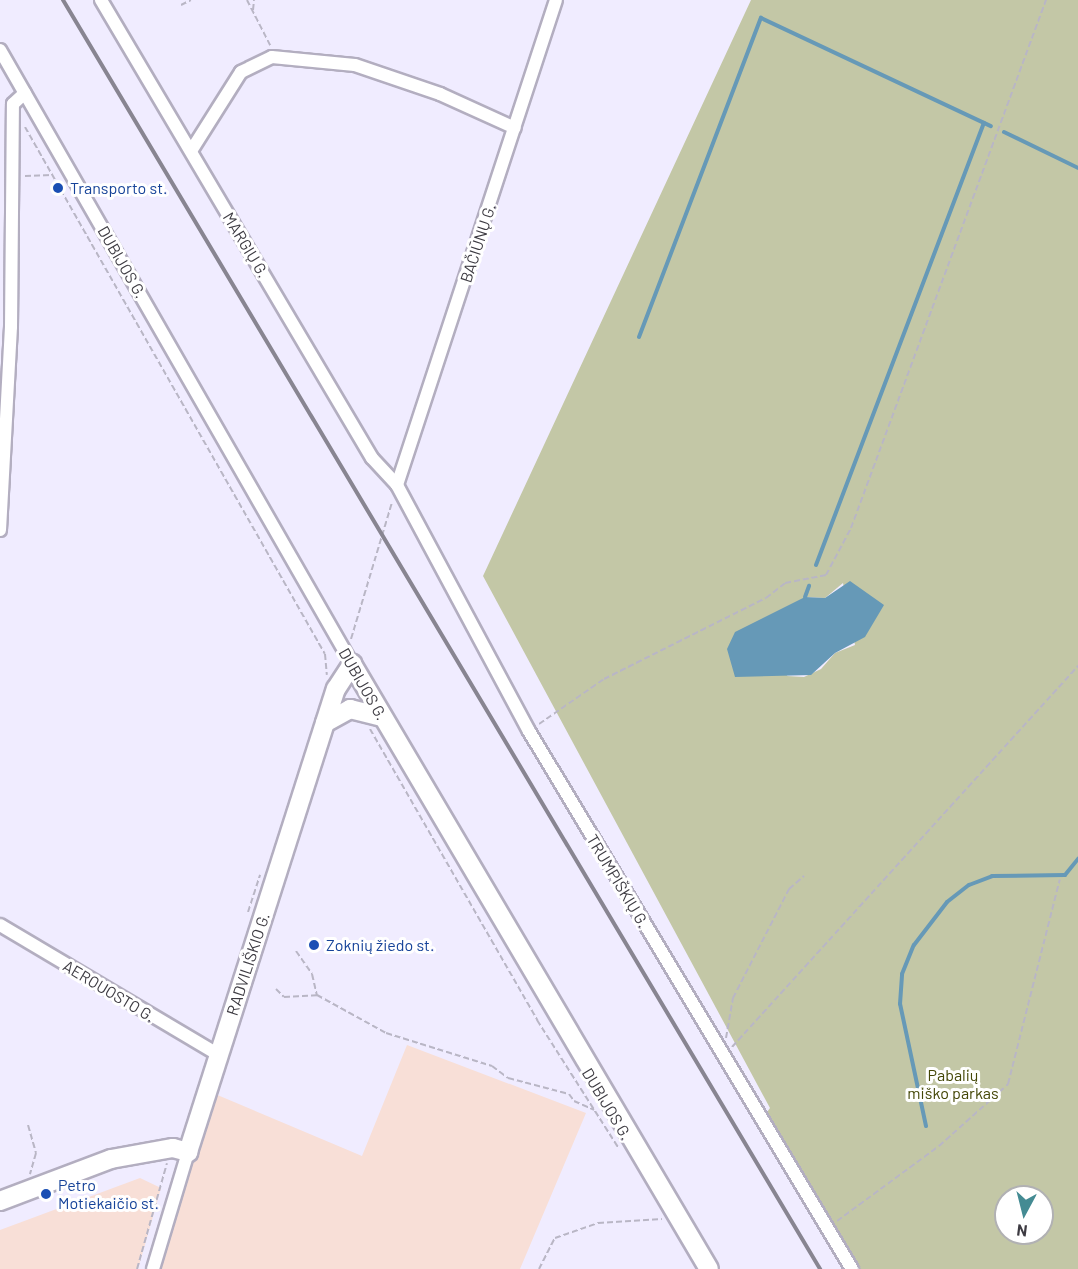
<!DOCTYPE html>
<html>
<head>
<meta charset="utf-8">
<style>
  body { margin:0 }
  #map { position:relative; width:1078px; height:1269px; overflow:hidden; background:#f0ecff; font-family:Barlow,sans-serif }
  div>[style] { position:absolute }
  .commercial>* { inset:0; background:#f8dfd7 }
  .green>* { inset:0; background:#c3c7a6 }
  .water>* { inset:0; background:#6699b7 }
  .stream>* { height:4px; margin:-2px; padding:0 2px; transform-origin:2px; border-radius:2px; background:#6699b7 }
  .path>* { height:2px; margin-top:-1px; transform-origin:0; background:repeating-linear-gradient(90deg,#b9b6c5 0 6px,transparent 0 9px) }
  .roads { filter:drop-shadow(2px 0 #b3aec0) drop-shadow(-2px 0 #b3aec0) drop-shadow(0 2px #b3aec0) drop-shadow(0 -2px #b3aec0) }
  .minor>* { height:12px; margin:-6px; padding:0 6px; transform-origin:6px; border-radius:6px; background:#fff }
  .secondary>* { height:18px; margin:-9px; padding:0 9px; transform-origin:9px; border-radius:9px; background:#fff }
  .rail>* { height:4px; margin:-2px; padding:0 2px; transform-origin:2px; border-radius:2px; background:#888591 }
  .dots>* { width:16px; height:16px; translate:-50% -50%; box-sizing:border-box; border:3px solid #fff; border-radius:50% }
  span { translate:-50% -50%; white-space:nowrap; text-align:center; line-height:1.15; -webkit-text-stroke:6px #fff; paint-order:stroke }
  .transit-label { font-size:16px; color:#164399 }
  .left { translate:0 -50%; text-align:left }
  .street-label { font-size:16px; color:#3d3b42 }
  .park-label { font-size:16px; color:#444707 }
  .north { position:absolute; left:994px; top:1185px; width:60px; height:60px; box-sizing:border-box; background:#fff; border:2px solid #b1b1b3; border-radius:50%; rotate:187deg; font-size:16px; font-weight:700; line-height:24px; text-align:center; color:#3d3b42 }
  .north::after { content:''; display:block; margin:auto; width:21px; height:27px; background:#448b93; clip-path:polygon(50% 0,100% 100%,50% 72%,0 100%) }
</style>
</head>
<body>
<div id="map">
  <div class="commercial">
    <div style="clip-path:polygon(407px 1045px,586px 1113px,520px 1269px,153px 1269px,208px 1091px,362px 1156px)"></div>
    <div style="clip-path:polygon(140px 1178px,161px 1188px,138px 1269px,0 1269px,0 1230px)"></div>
  </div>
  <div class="green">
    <div style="clip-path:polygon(evenodd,751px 0,1078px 0,1078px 1269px,852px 1269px,760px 1122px,770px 1108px,483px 576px,751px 0,843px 583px,855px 645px,835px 653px,821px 669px,804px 677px,787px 676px,805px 597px,825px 598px,843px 583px,751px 0,1006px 1197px,1042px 1197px,1042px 1233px,1006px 1233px,1006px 1197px)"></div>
  </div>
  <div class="water">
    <div style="clip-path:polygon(850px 581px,884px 605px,865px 637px,835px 653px,811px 675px,735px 677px,727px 649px,735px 632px,805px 597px,825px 598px)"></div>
  </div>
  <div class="stream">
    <div style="left:1004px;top:132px;width:82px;rotate:25.9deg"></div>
    <div style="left:639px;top:337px;width:342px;rotate:-69.1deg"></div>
    <div style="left:761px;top:18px;width:254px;rotate:25.2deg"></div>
    <div style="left:816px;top:565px;width:473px;rotate:-69.2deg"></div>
    <div style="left:805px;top:597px;width:12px;rotate:-70deg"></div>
    <div style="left:926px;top:1126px;width:125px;rotate:-102deg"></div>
    <div style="left:900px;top:1004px;width:30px;rotate:-86deg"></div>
    <div style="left:902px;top:974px;width:31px;rotate:-68deg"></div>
    <div style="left:914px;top:945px;width:54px;rotate:-52.5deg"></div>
    <div style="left:947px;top:902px;width:28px;rotate:-38deg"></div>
    <div style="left:969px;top:885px;width:25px;rotate:-21deg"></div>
    <div style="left:992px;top:876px;width:73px;rotate:-0.8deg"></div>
    <div style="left:1065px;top:875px;width:21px;rotate:-51deg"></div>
  </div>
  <div class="path">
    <div style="left:247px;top:0;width:51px;rotate:62.9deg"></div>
    <div style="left:181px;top:5px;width:11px;rotate:-27deg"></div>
    <div style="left:253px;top:10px;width:10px;rotate:-84deg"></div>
    <div style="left:25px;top:127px;width:606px;rotate:60.35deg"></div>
    <div style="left:325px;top:654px;width:21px;rotate:85deg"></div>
    <div style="left:25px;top:176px;width:27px;rotate:-2deg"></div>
    <div style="left:351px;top:639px;width:143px;rotate:-73.3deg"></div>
    <div style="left:539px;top:724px;width:79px;rotate:-34.7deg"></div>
    <div style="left:604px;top:679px;width:181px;rotate:-26.6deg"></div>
    <div style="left:766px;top:598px;width:24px;rotate:-38deg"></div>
    <div style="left:785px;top:583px;width:42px;rotate:-11deg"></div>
    <div style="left:826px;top:575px;width:53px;rotate:-62deg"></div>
    <div style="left:851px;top:528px;width:563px;rotate:-69.73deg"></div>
    <div style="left:370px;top:729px;width:336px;rotate:60.1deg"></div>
    <div style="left:537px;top:1020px;width:151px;rotate:57.5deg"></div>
    <div style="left:248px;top:912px;width:39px;rotate:-72deg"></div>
    <div style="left:296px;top:951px;width:28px;rotate:55deg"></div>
    <div style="left:312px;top:974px;width:22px;rotate:77deg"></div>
    <div style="left:276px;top:989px;width:11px;rotate:45deg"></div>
    <div style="left:284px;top:997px;width:33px;rotate:-3deg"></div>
    <div style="left:317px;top:995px;width:79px;rotate:28.8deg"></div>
    <div style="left:386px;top:1033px;width:111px;rotate:17.3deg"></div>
    <div style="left:492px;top:1066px;width:20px;rotate:37deg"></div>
    <div style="left:508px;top:1078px;width:63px;rotate:14.7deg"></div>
    <div style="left:569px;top:1094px;width:9px;rotate:54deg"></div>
    <div style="left:574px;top:1101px;width:22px;rotate:24deg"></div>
    <div style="left:726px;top:1038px;width:41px;rotate:-80.1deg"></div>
    <div style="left:733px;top:998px;width:123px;rotate:-62.8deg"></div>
    <div style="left:789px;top:889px;width:20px;rotate:-41deg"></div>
    <div style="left:732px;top:1047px;width:515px;rotate:-47.76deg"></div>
    <div style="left:28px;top:1125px;width:29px;rotate:74deg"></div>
    <div style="left:36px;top:1153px;width:22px;rotate:106deg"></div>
    <div style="left:837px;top:1221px;width:127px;rotate:-36.3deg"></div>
    <div style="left:939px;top:1146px;width:93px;rotate:-41.9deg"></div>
    <div style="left:1008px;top:1084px;width:211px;rotate:-75.8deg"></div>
    <div style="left:137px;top:1269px;width:110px;rotate:-74.2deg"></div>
    <div style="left:539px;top:1269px;width:35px;rotate:-63deg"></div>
    <div style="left:555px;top:1238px;width:46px;rotate:-19.2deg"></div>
    <div style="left:598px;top:1223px;width:64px;rotate:-3.6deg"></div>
  </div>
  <div class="roads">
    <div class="minor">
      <div style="left:101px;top:0;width:532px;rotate:59.39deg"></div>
      <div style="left:372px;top:458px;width:37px;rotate:47deg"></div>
      <div style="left:397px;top:485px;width:279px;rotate:61.8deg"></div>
      <div style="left:529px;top:731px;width:628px;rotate:59.02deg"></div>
      <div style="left:0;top:50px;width:708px;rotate:60.17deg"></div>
      <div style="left:191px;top:151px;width:93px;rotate:-57.7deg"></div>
      <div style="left:241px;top:72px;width:34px;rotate:-26deg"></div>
      <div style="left:272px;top:57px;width:83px;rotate:5.5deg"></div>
      <div style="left:355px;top:65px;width:90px;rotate:18.8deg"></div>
      <div style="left:440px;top:94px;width:82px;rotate:24.4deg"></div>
      <div style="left:397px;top:485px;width:510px;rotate:-71.85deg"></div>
      <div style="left:0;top:530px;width:203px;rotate:-86.9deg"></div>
      <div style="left:11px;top:327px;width:223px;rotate:-89.5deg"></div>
      <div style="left:13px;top:104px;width:16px;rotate:-43deg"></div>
      <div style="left:0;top:925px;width:255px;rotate:30.7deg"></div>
      <div style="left:153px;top:1269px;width:122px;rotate:-73.3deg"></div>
    </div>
    <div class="secondary">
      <div style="left:325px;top:723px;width:29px;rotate:-29deg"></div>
      <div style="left:350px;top:709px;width:33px;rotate:14deg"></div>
      <div style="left:0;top:1201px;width:119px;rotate:-20.7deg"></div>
      <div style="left:111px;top:1159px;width:63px;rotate:-10.1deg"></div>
      <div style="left:173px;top:1148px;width:16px;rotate:15deg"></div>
      <div style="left:188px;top:1152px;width:486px;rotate:-72.3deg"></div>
      <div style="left:336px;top:689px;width:30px;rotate:-57deg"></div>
      <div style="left:352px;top:664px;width:702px;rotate:59.46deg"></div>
    </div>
  </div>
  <div class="rail">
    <div style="left:63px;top:0;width:1478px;rotate:59.18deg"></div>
  </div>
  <div class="dots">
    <div style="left:58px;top:188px;background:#1a4fb4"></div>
    <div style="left:314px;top:945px;background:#1a4fb4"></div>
    <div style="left:46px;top:1194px;background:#1a4fb4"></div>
  </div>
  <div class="transit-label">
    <span class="left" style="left:70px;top:188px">Transporto st.</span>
    <span class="left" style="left:326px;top:945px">Zoknių žiedo st.</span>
    <span class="left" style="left:58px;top:1194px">Petro<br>Motiekaičio st.</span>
  </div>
  <div class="street-label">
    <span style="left:478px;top:243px;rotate:-72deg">BAČIŪNŲ G.</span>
    <span style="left:246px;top:245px;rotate:59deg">MARGIŲ G.</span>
    <span style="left:122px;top:262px;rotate:60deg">DUBIJOS G.</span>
    <span style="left:363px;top:684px;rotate:60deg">DUBIJOS G.</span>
    <span style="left:618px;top:881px;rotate:59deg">TRUMPIŠKIŲ G.</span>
    <span style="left:248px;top:964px;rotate:-72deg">RADVILIŠKIO G.</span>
    <span style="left:109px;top:991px;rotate:31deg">AEROUOSTO G.</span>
    <span style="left:607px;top:1104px;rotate:59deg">DUBIJOS G.</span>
  </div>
  <div class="park-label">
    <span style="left:953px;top:1084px">Pabalių<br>miško parkas</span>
  </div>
  <div class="north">N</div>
</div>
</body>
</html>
